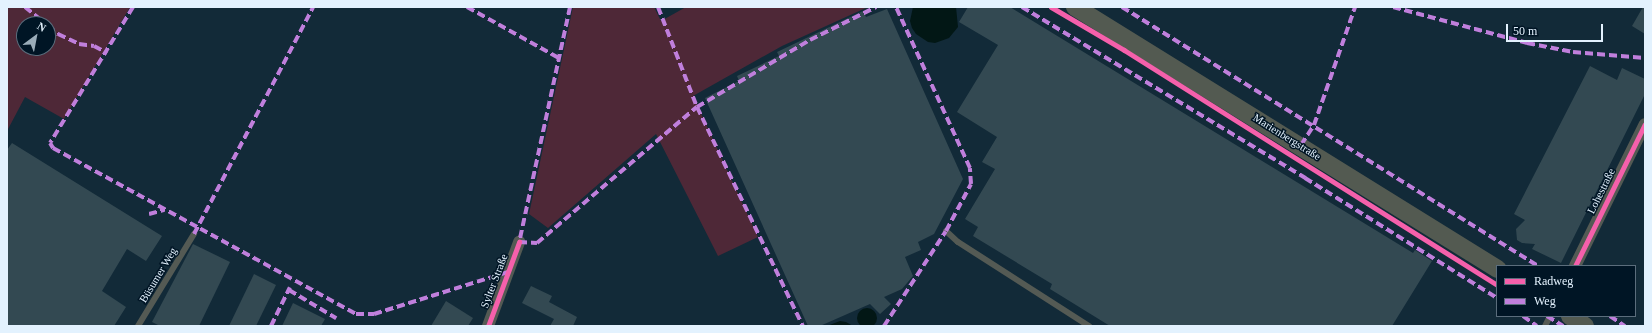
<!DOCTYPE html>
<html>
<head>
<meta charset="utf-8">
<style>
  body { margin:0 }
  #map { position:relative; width:1652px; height:333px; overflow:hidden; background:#122a38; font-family:"Times New Roman",serif }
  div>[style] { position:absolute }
  .green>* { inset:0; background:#4e2837 }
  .water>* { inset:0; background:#021715 }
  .round { border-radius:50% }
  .building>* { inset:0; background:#334952 }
  .service>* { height:6px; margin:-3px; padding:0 3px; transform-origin:3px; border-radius:3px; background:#545a54 }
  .minor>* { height:12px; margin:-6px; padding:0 6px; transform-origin:6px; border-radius:6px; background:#545a54 }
  .secondary>* { height:18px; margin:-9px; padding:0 9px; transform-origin:9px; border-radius:9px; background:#535a51 }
  .quiet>* { height:4px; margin-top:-2px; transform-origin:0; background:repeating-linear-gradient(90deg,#c07fdc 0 8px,transparent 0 12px) }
  .cycleway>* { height:5px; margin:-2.5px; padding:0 2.5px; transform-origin:2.5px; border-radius:2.5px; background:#f560ab }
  span { translate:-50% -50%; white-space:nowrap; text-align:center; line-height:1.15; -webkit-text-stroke:3px #001525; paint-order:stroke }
  .street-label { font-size:11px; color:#e3f2fe }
  .frame { position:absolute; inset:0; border:8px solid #e3f2fe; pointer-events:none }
  .legend { position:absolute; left:1496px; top:265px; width:140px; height:52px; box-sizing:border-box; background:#001525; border:1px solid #5b6d7c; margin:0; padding:5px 7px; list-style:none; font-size:12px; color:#e3f2fe }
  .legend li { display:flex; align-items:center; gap:8px; height:20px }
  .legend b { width:20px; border:1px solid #5b6d7c }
  .north { position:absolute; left:16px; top:16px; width:40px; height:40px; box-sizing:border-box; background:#001525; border:1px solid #5b6d7c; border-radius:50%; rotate:32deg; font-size:11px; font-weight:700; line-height:16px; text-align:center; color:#e3f2fe }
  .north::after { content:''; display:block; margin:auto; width:14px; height:18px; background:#9aacb9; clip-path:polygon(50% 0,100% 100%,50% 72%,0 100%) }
  .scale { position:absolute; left:1506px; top:24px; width:97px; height:18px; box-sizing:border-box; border:2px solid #e3f2fe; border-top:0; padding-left:5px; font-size:12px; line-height:14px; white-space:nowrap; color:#e3f2fe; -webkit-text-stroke:3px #001525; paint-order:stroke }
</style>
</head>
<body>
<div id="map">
  <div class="green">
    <div style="clip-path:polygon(evenodd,7px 7px,130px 7px,64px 119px,25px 97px,7px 131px,7px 7px,24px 24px,48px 24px,48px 48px,24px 48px,24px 24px)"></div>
    <div style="clip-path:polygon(573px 7px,654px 7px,661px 21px,686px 7px,868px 7px,782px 46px,693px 96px,758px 237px,718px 256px,656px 134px,548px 228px,529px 214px)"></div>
  </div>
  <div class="water">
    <div style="clip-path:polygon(913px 7px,956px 7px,958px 27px,949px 38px,935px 43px,928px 42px,916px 34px,912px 28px,910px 21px)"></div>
    <div class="round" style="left:857px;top:308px;width:20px;height:20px"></div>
    <div style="clip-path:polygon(840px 321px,846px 322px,853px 326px,827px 326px)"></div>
  </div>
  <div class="building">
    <div style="clip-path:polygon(968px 7px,1010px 7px,1413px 253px,1415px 250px,1432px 261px,1392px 326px,1110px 326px,1050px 289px,1052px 284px,973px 236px,978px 227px,965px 219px,995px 169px,982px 162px,997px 137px,957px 112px,998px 45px,959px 22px)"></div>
    <div style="clip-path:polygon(1643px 7px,1645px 7px,1645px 34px,1632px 26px)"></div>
    <div style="clip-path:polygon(887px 9px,963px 179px,934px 234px,918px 242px,921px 250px,905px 257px,913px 276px,902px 289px,884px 297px,891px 304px,880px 314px,870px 304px,820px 326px,808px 326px,705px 98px,739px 81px,737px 76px,779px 56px,777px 52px,863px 11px,866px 17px)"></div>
    <div style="clip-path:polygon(1590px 66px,1617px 80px,1622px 68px,1645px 79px,1645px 94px,1561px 263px,1532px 249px,1535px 244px,1522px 243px,1517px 240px,1516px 229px,1525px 220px,1514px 214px)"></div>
    <div style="clip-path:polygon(12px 143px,162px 236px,146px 261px,127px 249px,102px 291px,126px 307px,114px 326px,7px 326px,7px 150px)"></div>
    <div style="clip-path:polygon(193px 244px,230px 262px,199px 326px,160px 326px,152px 322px)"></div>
    <div style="clip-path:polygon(254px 274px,276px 285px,256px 326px,229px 326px)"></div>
    <div style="clip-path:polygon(531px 286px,552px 296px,549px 302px,577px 317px,573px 326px,550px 326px,554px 319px,522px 303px)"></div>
    <div style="clip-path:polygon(446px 301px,473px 318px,468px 326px,431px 326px)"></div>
    <div style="clip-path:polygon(293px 303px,325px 319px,321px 326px,282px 326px)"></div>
  </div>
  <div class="service">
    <div style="left:946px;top:231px;width:16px;rotate:43deg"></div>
    <div style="left:958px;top:242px;width:156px;rotate:32.7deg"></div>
    <div style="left:138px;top:326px;width:108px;rotate:-58.7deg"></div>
    <div style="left:1545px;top:326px;width:11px;rotate:-63deg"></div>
  </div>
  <div class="minor">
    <div style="left:1575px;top:266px;width:158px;rotate:-63.8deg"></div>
    <div style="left:488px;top:326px;width:90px;rotate:-69.7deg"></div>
  </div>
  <div class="secondary">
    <div style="left:1075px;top:7px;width:497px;rotate:31.8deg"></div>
    <div style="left:1570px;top:316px;width:18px;rotate:34deg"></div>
  </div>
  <div class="quiet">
    <div style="left:25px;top:7px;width:27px;rotate:39deg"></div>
    <div style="left:133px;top:7px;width:159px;rotate:121.4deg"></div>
    <div style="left:50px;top:143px;width:6px;rotate:59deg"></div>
    <div style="left:53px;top:148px;width:345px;rotate:28.7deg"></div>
    <div style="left:356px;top:314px;width:18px"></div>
    <div style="left:374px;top:314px;width:140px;rotate:-17.4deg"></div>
    <div style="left:467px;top:7px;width:105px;rotate:29deg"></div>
    <div style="left:570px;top:7px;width:240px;rotate:102.2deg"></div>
    <div style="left:519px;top:242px;width:18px;rotate:3deg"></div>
    <div style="left:537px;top:243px;width:210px;rotate:-40.4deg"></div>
    <div style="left:697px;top:107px;width:131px;rotate:-30.7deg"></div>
    <div style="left:810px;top:40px;width:74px;rotate:-26.6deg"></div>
    <div style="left:658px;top:7px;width:107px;rotate:68.7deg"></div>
    <div style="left:697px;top:107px;width:243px;rotate:64.2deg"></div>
    <div style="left:1022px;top:7px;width:331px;rotate:31.1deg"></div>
    <div style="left:1305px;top:178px;width:226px;rotate:32deg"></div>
    <div style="left:1122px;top:7px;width:490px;rotate:31.9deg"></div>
    <div style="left:1393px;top:7px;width:139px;rotate:15deg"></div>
    <div style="left:1527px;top:43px;width:47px;rotate:11.1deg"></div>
    <div style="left:1573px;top:52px;width:72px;rotate:4.8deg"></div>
    <div style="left:48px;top:26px;width:13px;rotate:39deg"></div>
    <div style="left:58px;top:34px;width:23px;rotate:25deg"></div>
    <div style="left:79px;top:44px;width:15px;rotate:8deg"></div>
    <div style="left:94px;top:46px;width:15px;rotate:28deg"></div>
    <div style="left:1301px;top:145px;width:24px;rotate:-57deg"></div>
    <div style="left:1314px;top:125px;width:125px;rotate:-70.8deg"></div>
    <div style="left:149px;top:214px;width:16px;rotate:-15deg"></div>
    <div style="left:194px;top:234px;width:256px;rotate:-62.3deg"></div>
    <div style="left:289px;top:290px;width:55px;rotate:30.8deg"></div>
    <div style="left:1523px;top:316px;width:17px;rotate:36deg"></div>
    <div style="left:1547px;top:316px;width:19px;rotate:32deg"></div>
    <div style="left:1610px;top:316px;width:18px;rotate:34deg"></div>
    <div style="left:271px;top:326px;width:43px;rotate:-64deg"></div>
    <div style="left:884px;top:326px;width:113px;rotate:-56.9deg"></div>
    <div style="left:946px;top:231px;width:53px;rotate:-62deg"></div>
    <div style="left:971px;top:184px;width:16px;rotate:-94deg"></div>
    <div style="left:970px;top:168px;width:177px;rotate:-114.7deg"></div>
  </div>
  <div class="cycleway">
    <div style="left:1051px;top:7px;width:85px;rotate:30.5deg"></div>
    <div style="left:1124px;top:50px;width:441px;rotate:32.2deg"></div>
    <div style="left:1575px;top:266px;width:158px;rotate:-63.8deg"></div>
    <div style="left:488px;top:326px;width:90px;rotate:-69.7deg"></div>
  </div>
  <div class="street-label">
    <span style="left:1287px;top:137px;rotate:32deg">Marienbergstraße</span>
    <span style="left:1601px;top:191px;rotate:-64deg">Lohestraße</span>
    <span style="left:158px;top:275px;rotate:-59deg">Büsumer Weg</span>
    <span style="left:494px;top:281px;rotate:-69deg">Sylter Straße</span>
  </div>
  <div class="frame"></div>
  <ul class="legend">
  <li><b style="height:5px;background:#f560ab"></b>Radweg</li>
  <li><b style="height:5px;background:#c07fdc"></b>Weg</li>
  </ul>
  <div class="north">N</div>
  <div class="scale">50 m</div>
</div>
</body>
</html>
